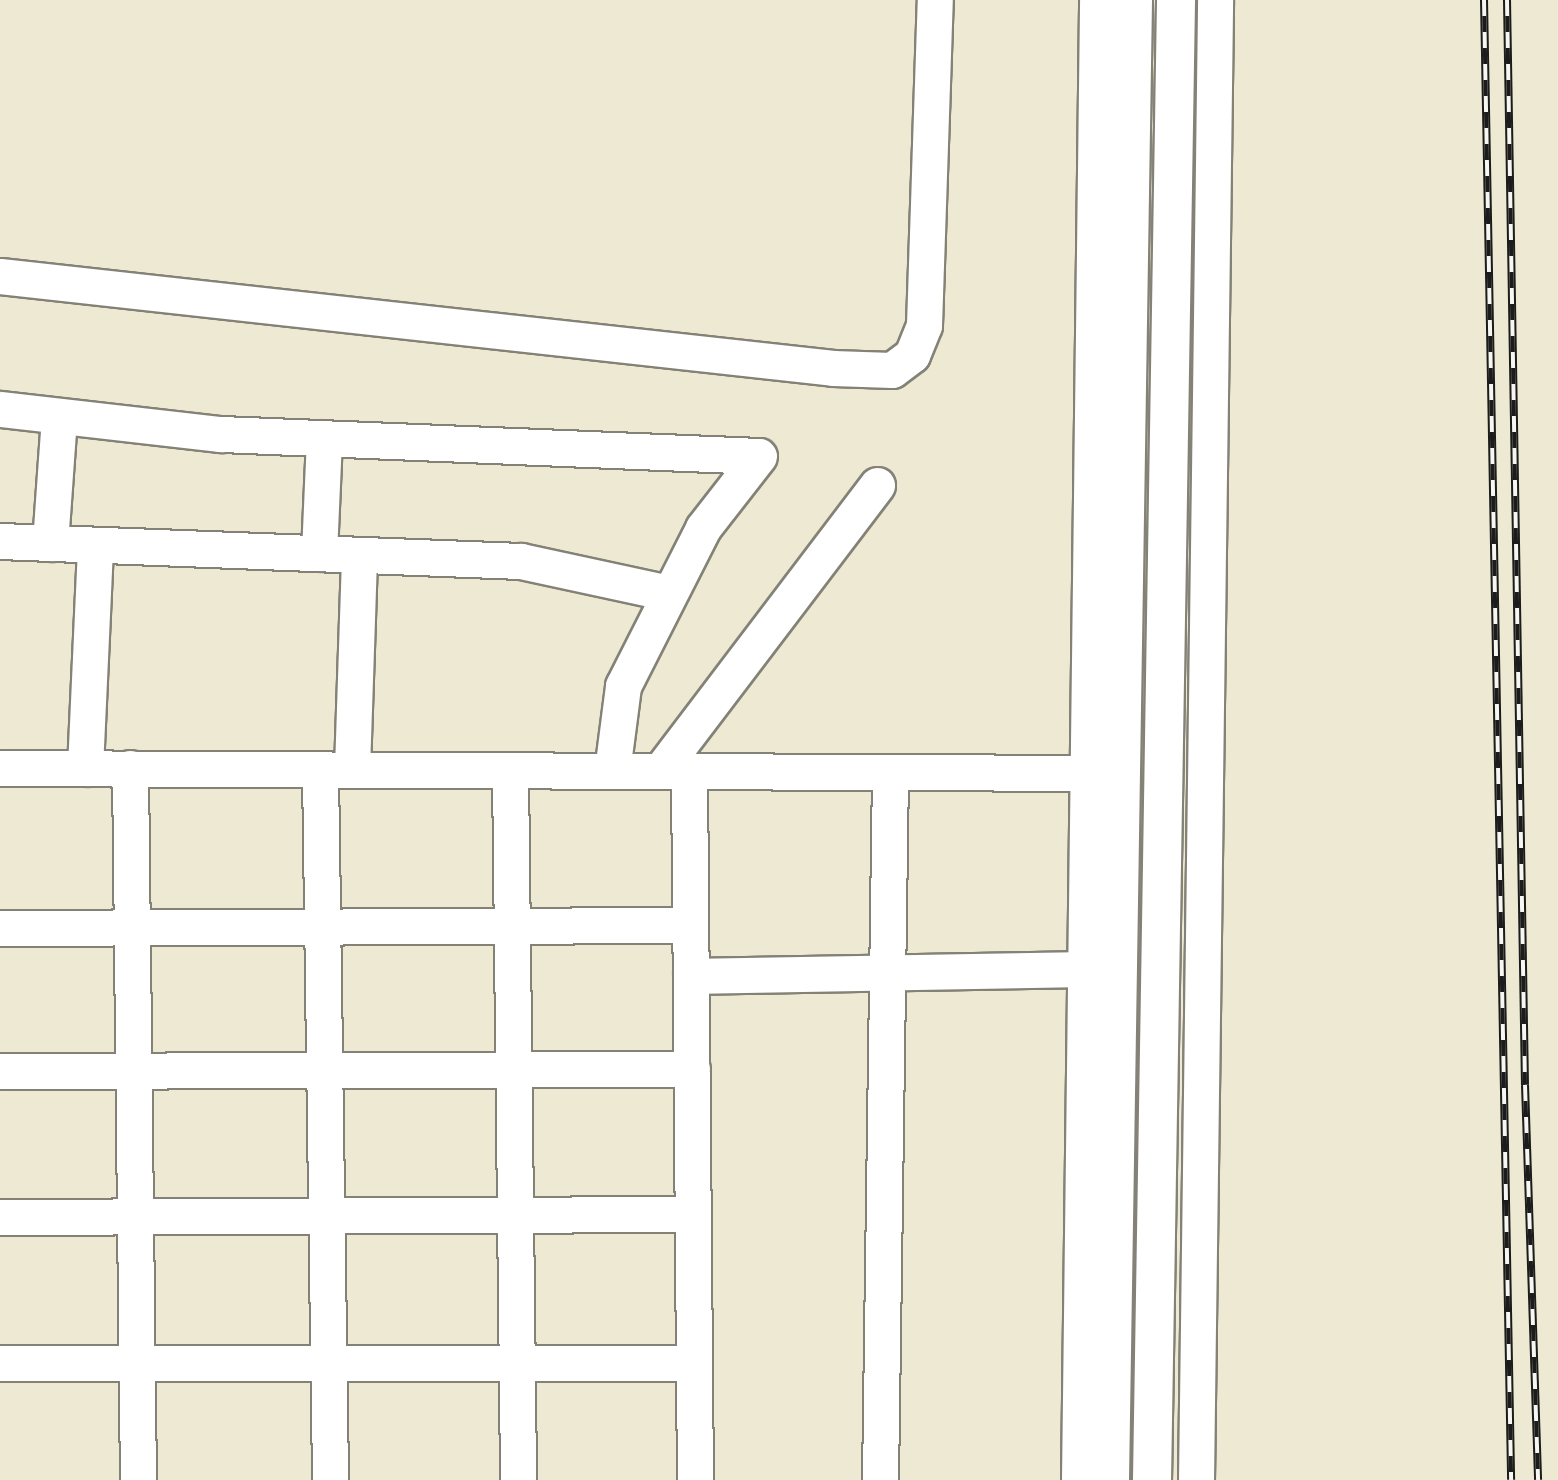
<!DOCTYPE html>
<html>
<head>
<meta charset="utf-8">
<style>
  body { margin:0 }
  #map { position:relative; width:1558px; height:1480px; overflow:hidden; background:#ede9d2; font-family:Mynerve,sans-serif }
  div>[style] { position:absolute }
  .roads { filter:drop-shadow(2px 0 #848277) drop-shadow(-2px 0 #848277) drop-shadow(0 2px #848277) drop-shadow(0 -2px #848277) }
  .minor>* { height:35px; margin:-17.5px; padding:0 17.5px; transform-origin:17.5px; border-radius:17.5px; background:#fff }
  .highway>* { height:38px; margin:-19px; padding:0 19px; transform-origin:19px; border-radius:19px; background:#fff }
  .rail>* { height:8px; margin-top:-4px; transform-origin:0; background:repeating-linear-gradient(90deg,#f6f6f2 0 16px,#1c1c1c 0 32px); box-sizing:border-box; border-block:2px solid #1c1c1c }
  span { translate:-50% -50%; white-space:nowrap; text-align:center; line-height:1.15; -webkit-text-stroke:5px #f6f6f2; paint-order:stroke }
</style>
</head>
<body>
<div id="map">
  <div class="roads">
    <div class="minor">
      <div style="left:0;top:276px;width:838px;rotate:6.3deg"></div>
      <div style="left:833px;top:368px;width:59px;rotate:1.9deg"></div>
      <div style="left:892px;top:370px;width:25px;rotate:-37deg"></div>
      <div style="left:912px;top:355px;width:32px;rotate:-68deg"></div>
      <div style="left:924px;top:325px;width:325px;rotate:-88.1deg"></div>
      <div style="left:0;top:409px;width:222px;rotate:6.5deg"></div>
      <div style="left:221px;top:434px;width:538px;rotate:2.34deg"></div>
      <div style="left:0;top:541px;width:521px;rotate:2.2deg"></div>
      <div style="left:521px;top:561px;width:151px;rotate:12.2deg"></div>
      <div style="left:50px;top:543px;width:127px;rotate:-85.9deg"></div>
      <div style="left:319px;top:553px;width:115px;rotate:-87.5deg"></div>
      <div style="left:0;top:768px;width:1088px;rotate:0.26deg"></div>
      <div style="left:85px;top:768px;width:223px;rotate:-87.4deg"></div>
      <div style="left:130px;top:768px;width:712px;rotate:89.36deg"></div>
      <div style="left:352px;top:769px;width:214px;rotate:-88.1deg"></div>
      <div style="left:320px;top:770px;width:710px;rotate:89.19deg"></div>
      <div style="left:510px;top:770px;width:710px;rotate:89.35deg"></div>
      <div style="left:612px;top:771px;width:86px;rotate:-82.6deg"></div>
      <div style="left:623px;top:686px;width:177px;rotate:-63.1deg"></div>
      <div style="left:703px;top:528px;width:91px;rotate:-52.1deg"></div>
      <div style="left:660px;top:771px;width:359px;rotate:-52.8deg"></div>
      <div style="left:689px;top:771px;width:709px;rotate:89.52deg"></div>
      <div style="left:0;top:928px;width:690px;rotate:-0.25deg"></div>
      <div style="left:691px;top:976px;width:393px;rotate:-1deg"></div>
      <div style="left:0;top:1071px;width:692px;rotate:-0.17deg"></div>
      <div style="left:0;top:1217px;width:693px;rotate:-0.25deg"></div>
      <div style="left:0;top:1363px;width:694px"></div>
      <div style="left:880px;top:1480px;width:708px;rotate:-89.19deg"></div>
      <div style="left:1079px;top:1480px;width:1480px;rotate:-89.3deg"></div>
      <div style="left:1196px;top:1480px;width:1480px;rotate:-89.26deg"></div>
    </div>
    <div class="highway">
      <div style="left:1110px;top:1480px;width:1480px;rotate:-89.11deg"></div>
      <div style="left:1152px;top:1480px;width:1480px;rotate:-89.07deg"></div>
    </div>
  </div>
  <div class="rail">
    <div style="left:1484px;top:0;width:1480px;rotate:88.95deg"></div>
    <div style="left:1507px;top:0;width:1085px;rotate:89.05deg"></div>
    <div style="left:1525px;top:1085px;width:395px;rotate:88.1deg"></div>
  </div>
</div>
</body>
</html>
